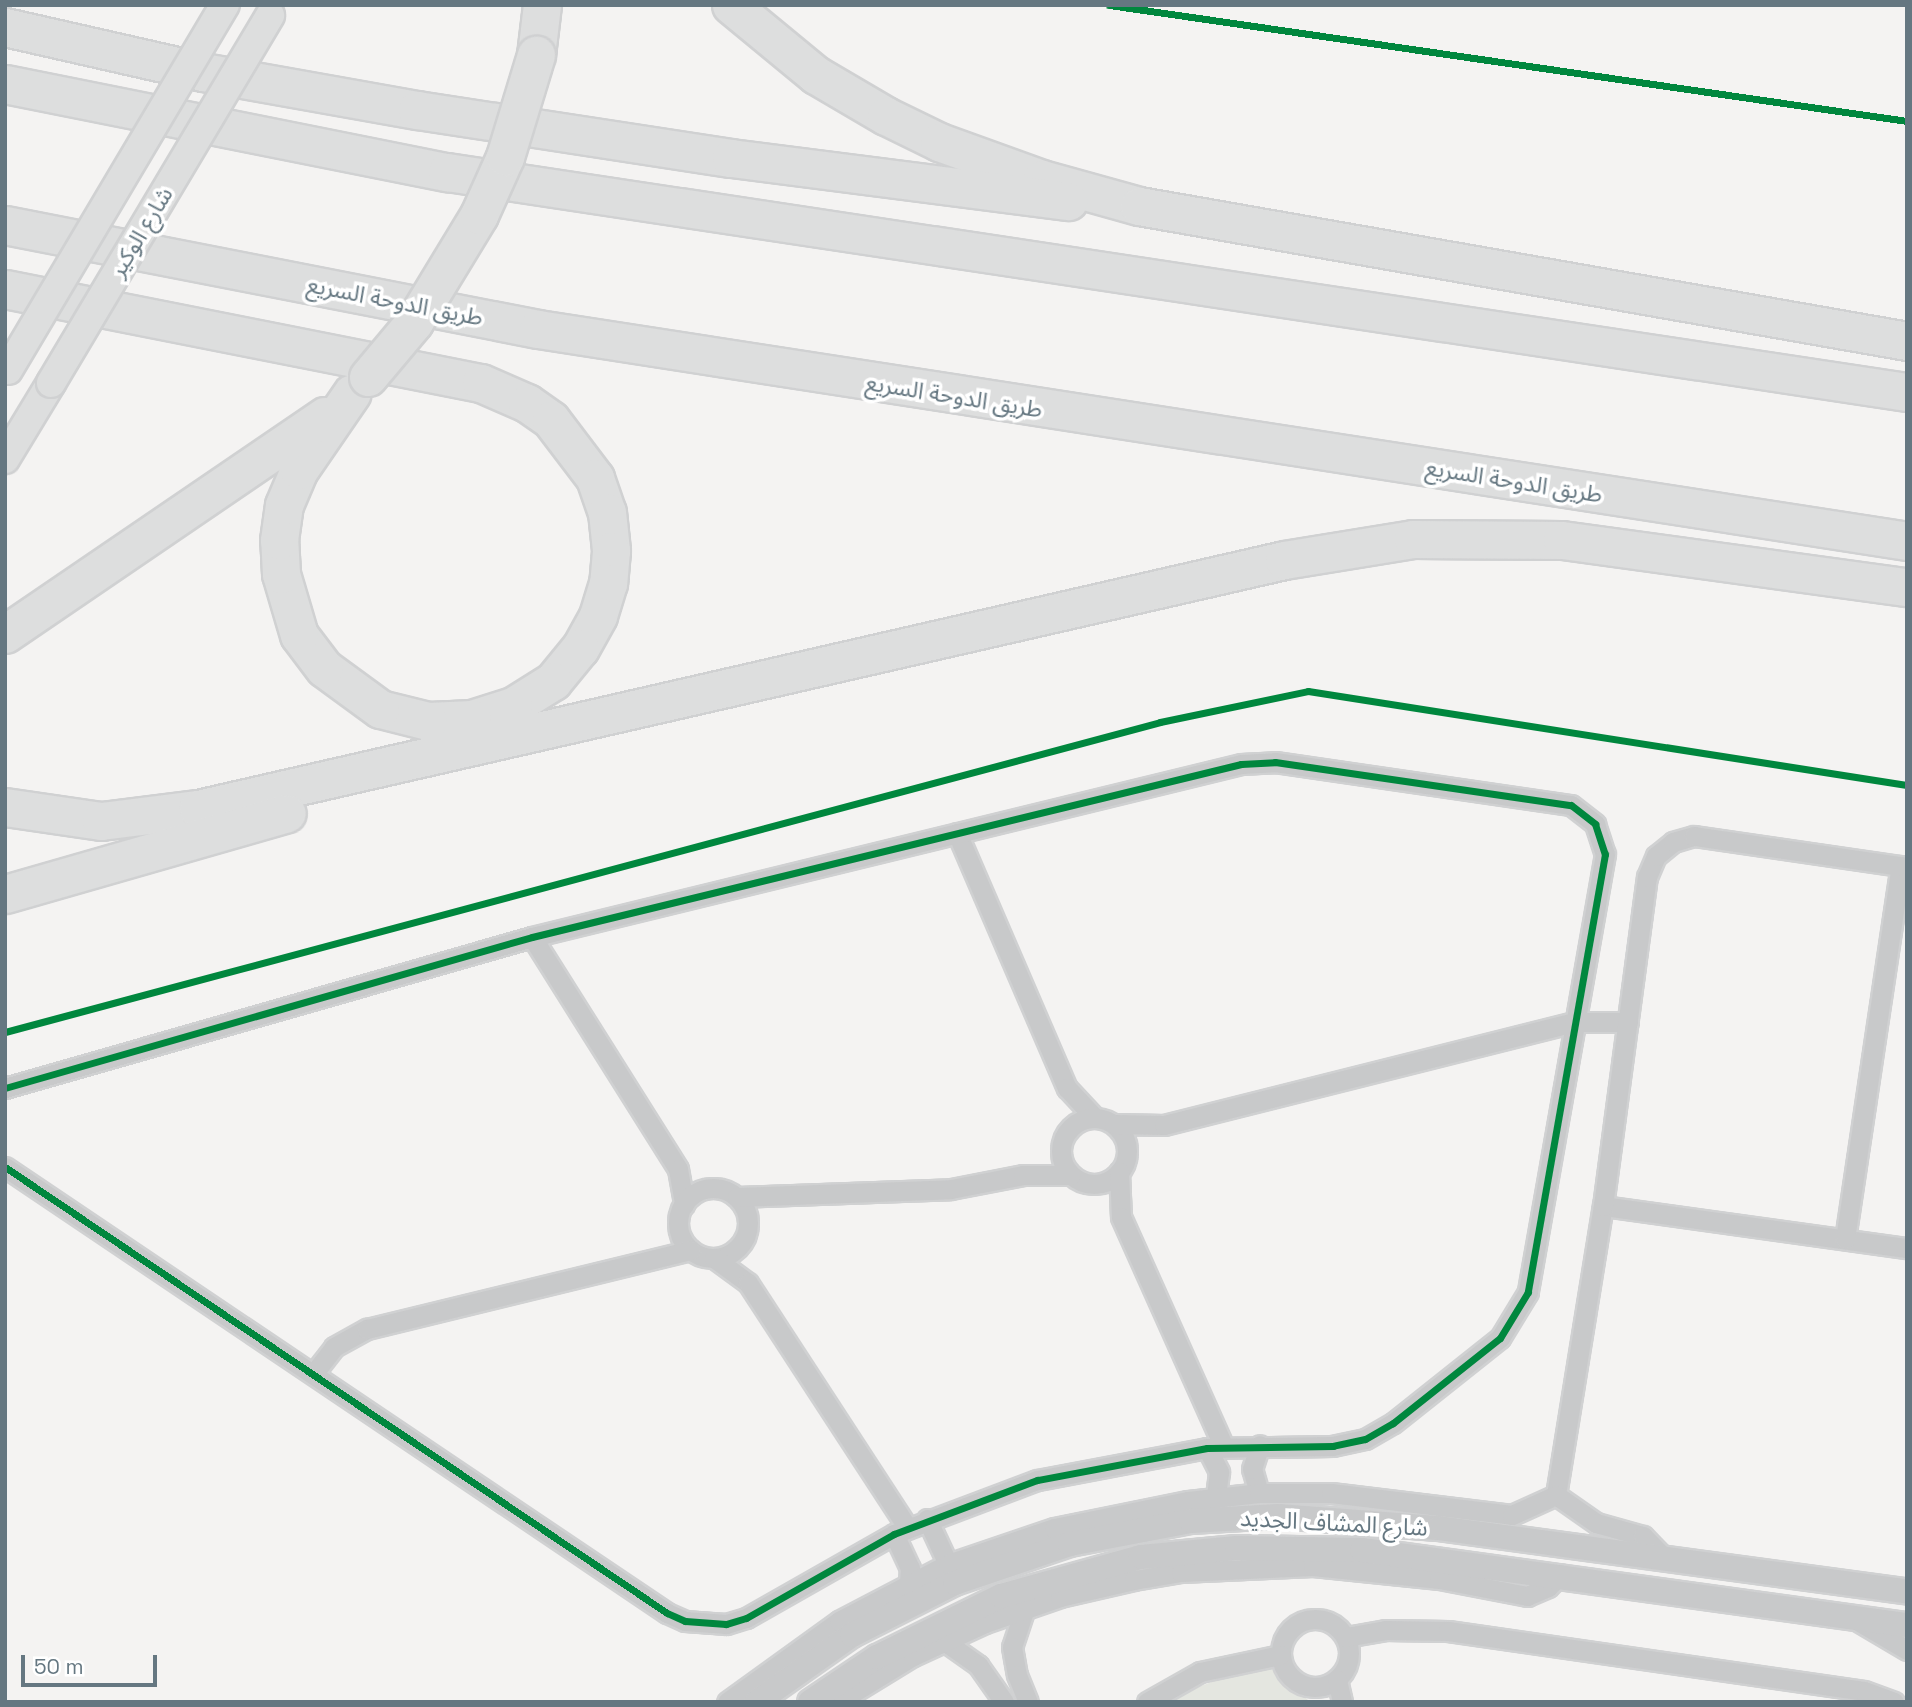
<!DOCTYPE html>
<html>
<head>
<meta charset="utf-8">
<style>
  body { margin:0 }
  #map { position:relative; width:1912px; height:1707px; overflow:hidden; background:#f4f3f2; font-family:"Space Grotesk","Noto Sans Arabic",sans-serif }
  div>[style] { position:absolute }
  .green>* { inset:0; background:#e4e6e0 }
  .roads { filter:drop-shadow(2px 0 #d0d1d2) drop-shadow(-2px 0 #d0d1d2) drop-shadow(0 2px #d0d1d2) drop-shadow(0 -2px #d0d1d2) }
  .minor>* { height:19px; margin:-9.5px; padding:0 9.5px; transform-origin:9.5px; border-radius:9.5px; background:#c8c9ca }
  .minor>.ring { margin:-9.5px; padding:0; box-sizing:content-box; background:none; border:19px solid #c8c9ca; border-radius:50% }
  .tertiary>* { height:24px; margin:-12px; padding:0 12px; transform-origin:12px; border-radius:12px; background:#c8c9ca }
  .secondary>* { height:28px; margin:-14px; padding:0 14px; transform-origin:14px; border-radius:14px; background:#dddede }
  .motorway>* { height:37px; margin:-18.5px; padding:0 18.5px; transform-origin:18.5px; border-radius:18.5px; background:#dddede }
  .bridges { filter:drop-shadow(2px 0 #d0d1d2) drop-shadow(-2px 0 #d0d1d2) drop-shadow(0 2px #d0d1d2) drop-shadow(0 -2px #d0d1d2) }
  .secondary-bridge>* { height:28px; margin:-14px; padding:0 14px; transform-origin:14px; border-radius:14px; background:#dddede }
  .motorway-bridge>* { height:37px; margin:-18.5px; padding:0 18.5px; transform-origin:18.5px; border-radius:18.5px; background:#dddede }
  .cycleway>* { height:7px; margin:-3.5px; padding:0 3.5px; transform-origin:3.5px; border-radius:3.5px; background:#00873e }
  span { translate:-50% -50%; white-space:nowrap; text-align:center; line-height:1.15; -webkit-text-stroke:7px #fff; paint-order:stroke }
  .street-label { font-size:23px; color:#657781 }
  .frame { position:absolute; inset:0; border:7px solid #657781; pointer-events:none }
  .scale { position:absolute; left:21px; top:1655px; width:136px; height:32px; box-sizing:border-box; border:4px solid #657781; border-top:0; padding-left:9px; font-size:21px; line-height:24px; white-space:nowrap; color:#657781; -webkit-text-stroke:5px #fff; paint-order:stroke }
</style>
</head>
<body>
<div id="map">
  <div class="green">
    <div style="clip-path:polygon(1269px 1662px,1310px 1702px,1160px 1702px,1232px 1674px)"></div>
  </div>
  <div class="roads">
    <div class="minor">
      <div style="left:957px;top:833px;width:278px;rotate:66.7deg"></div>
      <div style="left:1067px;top:1088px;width:40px;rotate:47deg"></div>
      <div style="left:532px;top:937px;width:274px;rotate:57.8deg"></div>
      <div style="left:678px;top:1169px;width:36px;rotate:80deg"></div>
      <div style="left:5px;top:1088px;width:548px;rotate:-15.99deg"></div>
      <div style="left:532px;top:937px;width:730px;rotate:-13.71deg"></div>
      <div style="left:1241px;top:764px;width:34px;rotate:-3deg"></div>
      <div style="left:1275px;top:762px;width:299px;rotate:8.3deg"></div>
      <div style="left:1571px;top:805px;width:31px;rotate:38deg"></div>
      <div style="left:1595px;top:824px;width:32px;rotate:72deg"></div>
      <div style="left:1605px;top:854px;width:445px;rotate:100deg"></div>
      <div style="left:1528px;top:1292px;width:54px;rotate:121.3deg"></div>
      <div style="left:1500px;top:1338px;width:137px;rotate:141.5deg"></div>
      <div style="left:1393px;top:1423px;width:32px;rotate:150deg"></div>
      <div style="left:1365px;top:1439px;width:33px;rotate:168deg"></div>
      <div style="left:1333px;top:1446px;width:126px;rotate:179.1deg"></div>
      <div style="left:1207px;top:1448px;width:173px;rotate:169.3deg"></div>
      <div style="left:1037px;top:1480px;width:153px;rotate:159.3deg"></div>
      <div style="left:894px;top:1534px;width:170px;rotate:150.4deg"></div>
      <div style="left:746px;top:1618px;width:21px;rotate:163deg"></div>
      <div style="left:726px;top:1624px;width:41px;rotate:-175.8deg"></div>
      <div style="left:685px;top:1621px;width:20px;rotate:-156deg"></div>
      <div style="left:667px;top:1613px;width:798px;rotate:-146.03deg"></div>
      <div class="ring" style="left:1061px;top:1118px;width:47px;height:47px"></div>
      <div style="left:1114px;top:1124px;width:50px;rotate:1.1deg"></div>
      <div style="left:1164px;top:1125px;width:423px;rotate:-14.1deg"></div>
      <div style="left:1574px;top:1022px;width:54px"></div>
      <div style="left:1119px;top:1172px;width:45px;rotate:87.5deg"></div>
      <div style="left:1121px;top:1217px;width:252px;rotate:65.9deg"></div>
      <div class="ring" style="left:678px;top:1188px;width:51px;height:51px"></div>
      <div style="left:737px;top:1197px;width:214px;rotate:-2.1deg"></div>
      <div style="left:951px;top:1189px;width:73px;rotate:-11deg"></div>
      <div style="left:1023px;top:1175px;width:48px"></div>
      <div style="left:1603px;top:1206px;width:307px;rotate:7.9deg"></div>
      <div style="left:1845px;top:1239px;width:377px;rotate:-81.5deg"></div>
      <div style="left:714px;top:1258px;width:42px;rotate:36.3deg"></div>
      <div style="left:748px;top:1283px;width:293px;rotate:56.9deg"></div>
      <div style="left:314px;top:1373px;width:33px;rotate:-52deg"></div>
      <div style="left:334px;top:1347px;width:38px;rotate:-29deg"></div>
      <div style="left:367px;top:1329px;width:333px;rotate:-13.7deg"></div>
      <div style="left:1207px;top:1448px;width:27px;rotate:63deg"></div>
      <div style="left:1219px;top:1472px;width:26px;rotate:97deg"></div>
      <div style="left:1259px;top:1493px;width:25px;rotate:-106deg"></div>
      <div style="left:1252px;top:1469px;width:25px;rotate:-72deg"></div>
      <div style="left:1556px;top:1495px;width:293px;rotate:-80.8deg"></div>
      <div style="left:1603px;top:1206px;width:332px;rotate:-82.4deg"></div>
      <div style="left:1647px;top:877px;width:23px;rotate:-67deg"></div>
      <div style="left:1656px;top:856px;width:22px;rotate:-39deg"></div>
      <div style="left:1673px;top:842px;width:22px;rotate:-16deg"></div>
      <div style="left:1694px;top:836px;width:215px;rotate:8.3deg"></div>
      <div style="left:927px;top:1519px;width:50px;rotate:65deg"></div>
      <div style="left:894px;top:1534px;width:38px;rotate:65deg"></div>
      <div style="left:910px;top:1568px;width:14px;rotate:94deg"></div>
      <div style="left:1025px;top:1608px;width:41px;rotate:108.4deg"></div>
      <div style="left:1012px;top:1647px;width:28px;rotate:80deg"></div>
      <div style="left:1017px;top:1675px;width:29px;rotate:68deg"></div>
      <div class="ring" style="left:1281px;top:1619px;width:49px;height:49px"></div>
      <div style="left:1858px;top:1621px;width:57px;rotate:30.6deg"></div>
      <div style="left:1346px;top:1637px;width:40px;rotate:-10deg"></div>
      <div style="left:1385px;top:1630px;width:63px;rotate:0.9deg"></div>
      <div style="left:1448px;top:1631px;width:420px;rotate:8.2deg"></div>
      <div style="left:1864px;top:1691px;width:32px;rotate:20deg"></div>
      <div style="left:944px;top:1641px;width:42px;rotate:35.2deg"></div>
      <div style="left:978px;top:1665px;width:45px;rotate:54.9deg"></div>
      <div style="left:1337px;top:1680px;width:23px;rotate:77deg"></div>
      <div style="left:727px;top:1702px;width:138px;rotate:-35.9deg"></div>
      <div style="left:839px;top:1621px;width:123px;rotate:-27.6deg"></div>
      <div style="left:948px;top:1564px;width:112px;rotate:-18.8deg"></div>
      <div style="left:1054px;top:1528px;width:137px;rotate:-11.4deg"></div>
      <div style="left:1188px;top:1501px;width:71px;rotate:-6.4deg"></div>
      <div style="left:1259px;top:1493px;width:72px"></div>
      <div style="left:1331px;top:1493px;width:182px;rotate:6.9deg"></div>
      <div style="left:1512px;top:1515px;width:48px;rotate:-24.4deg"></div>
      <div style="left:1556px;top:1495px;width:49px;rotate:35deg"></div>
      <div style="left:1596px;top:1523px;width:49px;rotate:15.5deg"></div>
      <div style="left:1643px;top:1536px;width:33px;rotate:46deg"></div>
      <div style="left:838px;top:1702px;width:88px;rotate:-31.5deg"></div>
      <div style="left:913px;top:1656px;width:79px;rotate:-24.6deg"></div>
      <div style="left:985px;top:1623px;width:79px;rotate:-19.1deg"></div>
      <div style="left:1060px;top:1597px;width:76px;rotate:-12.9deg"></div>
      <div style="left:1134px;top:1580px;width:48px;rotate:-9.7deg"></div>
      <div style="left:1181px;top:1572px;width:132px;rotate:-2.6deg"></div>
      <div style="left:1313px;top:1566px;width:127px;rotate:5.9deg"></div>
      <div style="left:1439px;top:1579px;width:90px;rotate:10.9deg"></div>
      <div style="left:1527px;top:1596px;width:23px;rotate:-23deg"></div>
      <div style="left:1548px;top:1587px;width:18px;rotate:-45deg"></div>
      <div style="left:1147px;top:1702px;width:61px;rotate:-29.5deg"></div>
      <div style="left:1200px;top:1672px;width:82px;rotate:-12deg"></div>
    </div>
    <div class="tertiary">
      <div style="left:757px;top:1702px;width:116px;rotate:-35.2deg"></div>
      <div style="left:852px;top:1635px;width:115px;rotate:-26.8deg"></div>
      <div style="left:955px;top:1583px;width:121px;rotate:-18.7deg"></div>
      <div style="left:1070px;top:1544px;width:123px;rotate:-10.8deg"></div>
      <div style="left:1191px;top:1521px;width:87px;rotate:-3.3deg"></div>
      <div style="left:1278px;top:1516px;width:160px;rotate:4.3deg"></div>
      <div style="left:1438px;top:1528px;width:473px;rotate:7.7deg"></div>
      <div style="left:810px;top:1702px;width:81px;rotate:-33.9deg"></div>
      <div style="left:877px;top:1657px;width:138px;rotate:-26.2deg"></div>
      <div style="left:1001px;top:1596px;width:145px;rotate:-15.6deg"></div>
      <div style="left:1141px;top:1557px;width:96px;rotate:-5.4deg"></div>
      <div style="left:1237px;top:1548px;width:125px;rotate:0.9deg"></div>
      <div style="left:1362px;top:1550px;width:550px;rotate:7.84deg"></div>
    </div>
    <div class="secondary">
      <div style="left:5px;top:459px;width:89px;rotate:-58.8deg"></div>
    </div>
    <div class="motorway">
      <div style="left:731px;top:5px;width:110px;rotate:39.5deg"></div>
      <div style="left:816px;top:75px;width:81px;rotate:30.4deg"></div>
      <div style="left:886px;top:116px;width:59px;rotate:26.1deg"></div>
      <div style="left:939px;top:142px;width:109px;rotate:19.8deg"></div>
      <div style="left:1042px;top:179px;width:101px;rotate:15.6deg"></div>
      <div style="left:1139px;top:206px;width:780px;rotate:9.97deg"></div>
      <div style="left:5px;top:27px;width:203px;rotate:12.8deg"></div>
      <div style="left:203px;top:72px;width:217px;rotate:10.1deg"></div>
      <div style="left:417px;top:110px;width:318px;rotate:8.7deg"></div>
      <div style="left:731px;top:158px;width:340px;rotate:7.3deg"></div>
      <div style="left:536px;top:55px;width:50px;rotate:-83.2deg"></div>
      <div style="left:5px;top:84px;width:451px;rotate:11.3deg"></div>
      <div style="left:447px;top:172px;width:1476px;rotate:8.57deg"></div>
      <div style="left:5px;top:225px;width:543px;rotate:11.04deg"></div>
      <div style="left:538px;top:329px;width:1385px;rotate:8.8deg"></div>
      <div style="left:5px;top:289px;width:485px;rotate:11.2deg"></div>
      <div style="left:481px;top:383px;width:50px;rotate:23.5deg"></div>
      <div style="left:527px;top:403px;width:29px;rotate:35deg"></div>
      <div style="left:551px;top:420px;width:73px;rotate:52.8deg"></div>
      <div style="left:595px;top:478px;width:36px;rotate:71deg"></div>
      <div style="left:607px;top:512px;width:39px;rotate:84deg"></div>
      <div style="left:611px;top:551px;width:32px;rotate:95deg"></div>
      <div style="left:608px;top:583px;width:34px;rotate:107deg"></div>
      <div style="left:598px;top:616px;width:37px;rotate:119deg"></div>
      <div style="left:580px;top:648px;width:43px;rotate:129.3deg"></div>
      <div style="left:553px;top:681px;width:47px;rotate:148deg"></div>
      <div style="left:513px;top:706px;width:43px;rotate:162.4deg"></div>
      <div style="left:472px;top:719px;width:44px;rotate:177.4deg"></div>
      <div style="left:428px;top:721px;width:49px;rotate:-166deg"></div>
      <div style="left:380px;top:709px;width:69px;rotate:-143.8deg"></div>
      <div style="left:324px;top:668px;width:41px;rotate:-127.1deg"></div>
      <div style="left:299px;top:635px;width:64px;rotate:-106.4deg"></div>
      <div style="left:281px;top:574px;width:34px;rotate:-93deg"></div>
      <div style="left:279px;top:540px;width:35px;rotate:-82deg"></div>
      <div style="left:284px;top:505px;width:38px;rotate:-67deg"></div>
      <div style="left:299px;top:470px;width:93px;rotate:-55.5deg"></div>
      <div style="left:5px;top:634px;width:387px;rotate:-34.3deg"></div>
      <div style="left:5px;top:807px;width:97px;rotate:8.3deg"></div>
      <div style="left:101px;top:821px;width:98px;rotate:-7.1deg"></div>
      <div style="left:198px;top:809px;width:1114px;rotate:-12.91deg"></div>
      <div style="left:1284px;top:560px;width:131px;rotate:-9.2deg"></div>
      <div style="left:1413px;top:539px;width:149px;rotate:0.4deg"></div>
      <div style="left:1562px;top:540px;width:348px;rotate:7.8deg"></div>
      <div style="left:5px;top:894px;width:293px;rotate:-16deg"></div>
    </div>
  </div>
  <div class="bridges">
    <div class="secondary-bridge">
      <div style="left:8px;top:370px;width:425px;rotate:-59.3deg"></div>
      <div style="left:51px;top:383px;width:428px;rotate:-59.2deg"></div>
    </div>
    <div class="motorway-bridge">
      <div style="left:368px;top:377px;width:72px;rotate:-50.1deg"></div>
      <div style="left:414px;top:322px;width:125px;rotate:-58.7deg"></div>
      <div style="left:479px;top:215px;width:64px;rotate:-65.9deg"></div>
      <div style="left:505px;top:157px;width:107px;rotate:-73.1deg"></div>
    </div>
  </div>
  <div class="cycleway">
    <div style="left:1109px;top:5px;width:806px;rotate:8.27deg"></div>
    <div style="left:5px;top:1032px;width:1196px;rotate:-15.02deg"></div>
    <div style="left:1160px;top:722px;width:151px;rotate:-11.8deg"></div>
    <div style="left:1308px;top:691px;width:606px;rotate:8.92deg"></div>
    <div style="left:5px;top:1088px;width:548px;rotate:-15.99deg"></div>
    <div style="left:532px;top:937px;width:730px;rotate:-13.71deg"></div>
    <div style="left:1241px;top:764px;width:34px;rotate:-3deg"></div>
    <div style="left:1275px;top:762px;width:299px;rotate:8.3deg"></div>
    <div style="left:1571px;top:805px;width:31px;rotate:38deg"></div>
    <div style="left:1595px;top:824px;width:32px;rotate:72deg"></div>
    <div style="left:1605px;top:854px;width:445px;rotate:100deg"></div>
    <div style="left:1528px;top:1292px;width:54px;rotate:121.3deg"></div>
    <div style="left:1500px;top:1338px;width:137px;rotate:141.5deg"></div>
    <div style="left:1393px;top:1423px;width:32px;rotate:150deg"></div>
    <div style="left:1365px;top:1439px;width:33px;rotate:168deg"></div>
    <div style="left:1333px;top:1446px;width:126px;rotate:179.1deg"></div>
    <div style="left:1207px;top:1448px;width:173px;rotate:169.3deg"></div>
    <div style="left:1037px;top:1480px;width:153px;rotate:159.3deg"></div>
    <div style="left:894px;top:1534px;width:170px;rotate:150.4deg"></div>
    <div style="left:746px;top:1618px;width:21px;rotate:163deg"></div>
    <div style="left:726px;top:1624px;width:41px;rotate:-175.8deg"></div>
    <div style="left:685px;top:1621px;width:20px;rotate:-156deg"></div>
    <div style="left:667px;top:1613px;width:798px;rotate:-146.03deg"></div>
  </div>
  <div class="street-label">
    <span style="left:141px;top:232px;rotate:-59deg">شارع الوكير</span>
    <span style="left:395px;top:301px;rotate:11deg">طريق الدوحة السريع</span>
    <span style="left:954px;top:396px;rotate:9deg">طريق الدوحة السريع</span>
    <span style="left:1514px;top:481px;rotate:9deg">طريق الدوحة السريع</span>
    <span style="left:1334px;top:1523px;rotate:3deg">شارع المشاف الجديد</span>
  </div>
  <div class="frame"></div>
  <div class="scale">50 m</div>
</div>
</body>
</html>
